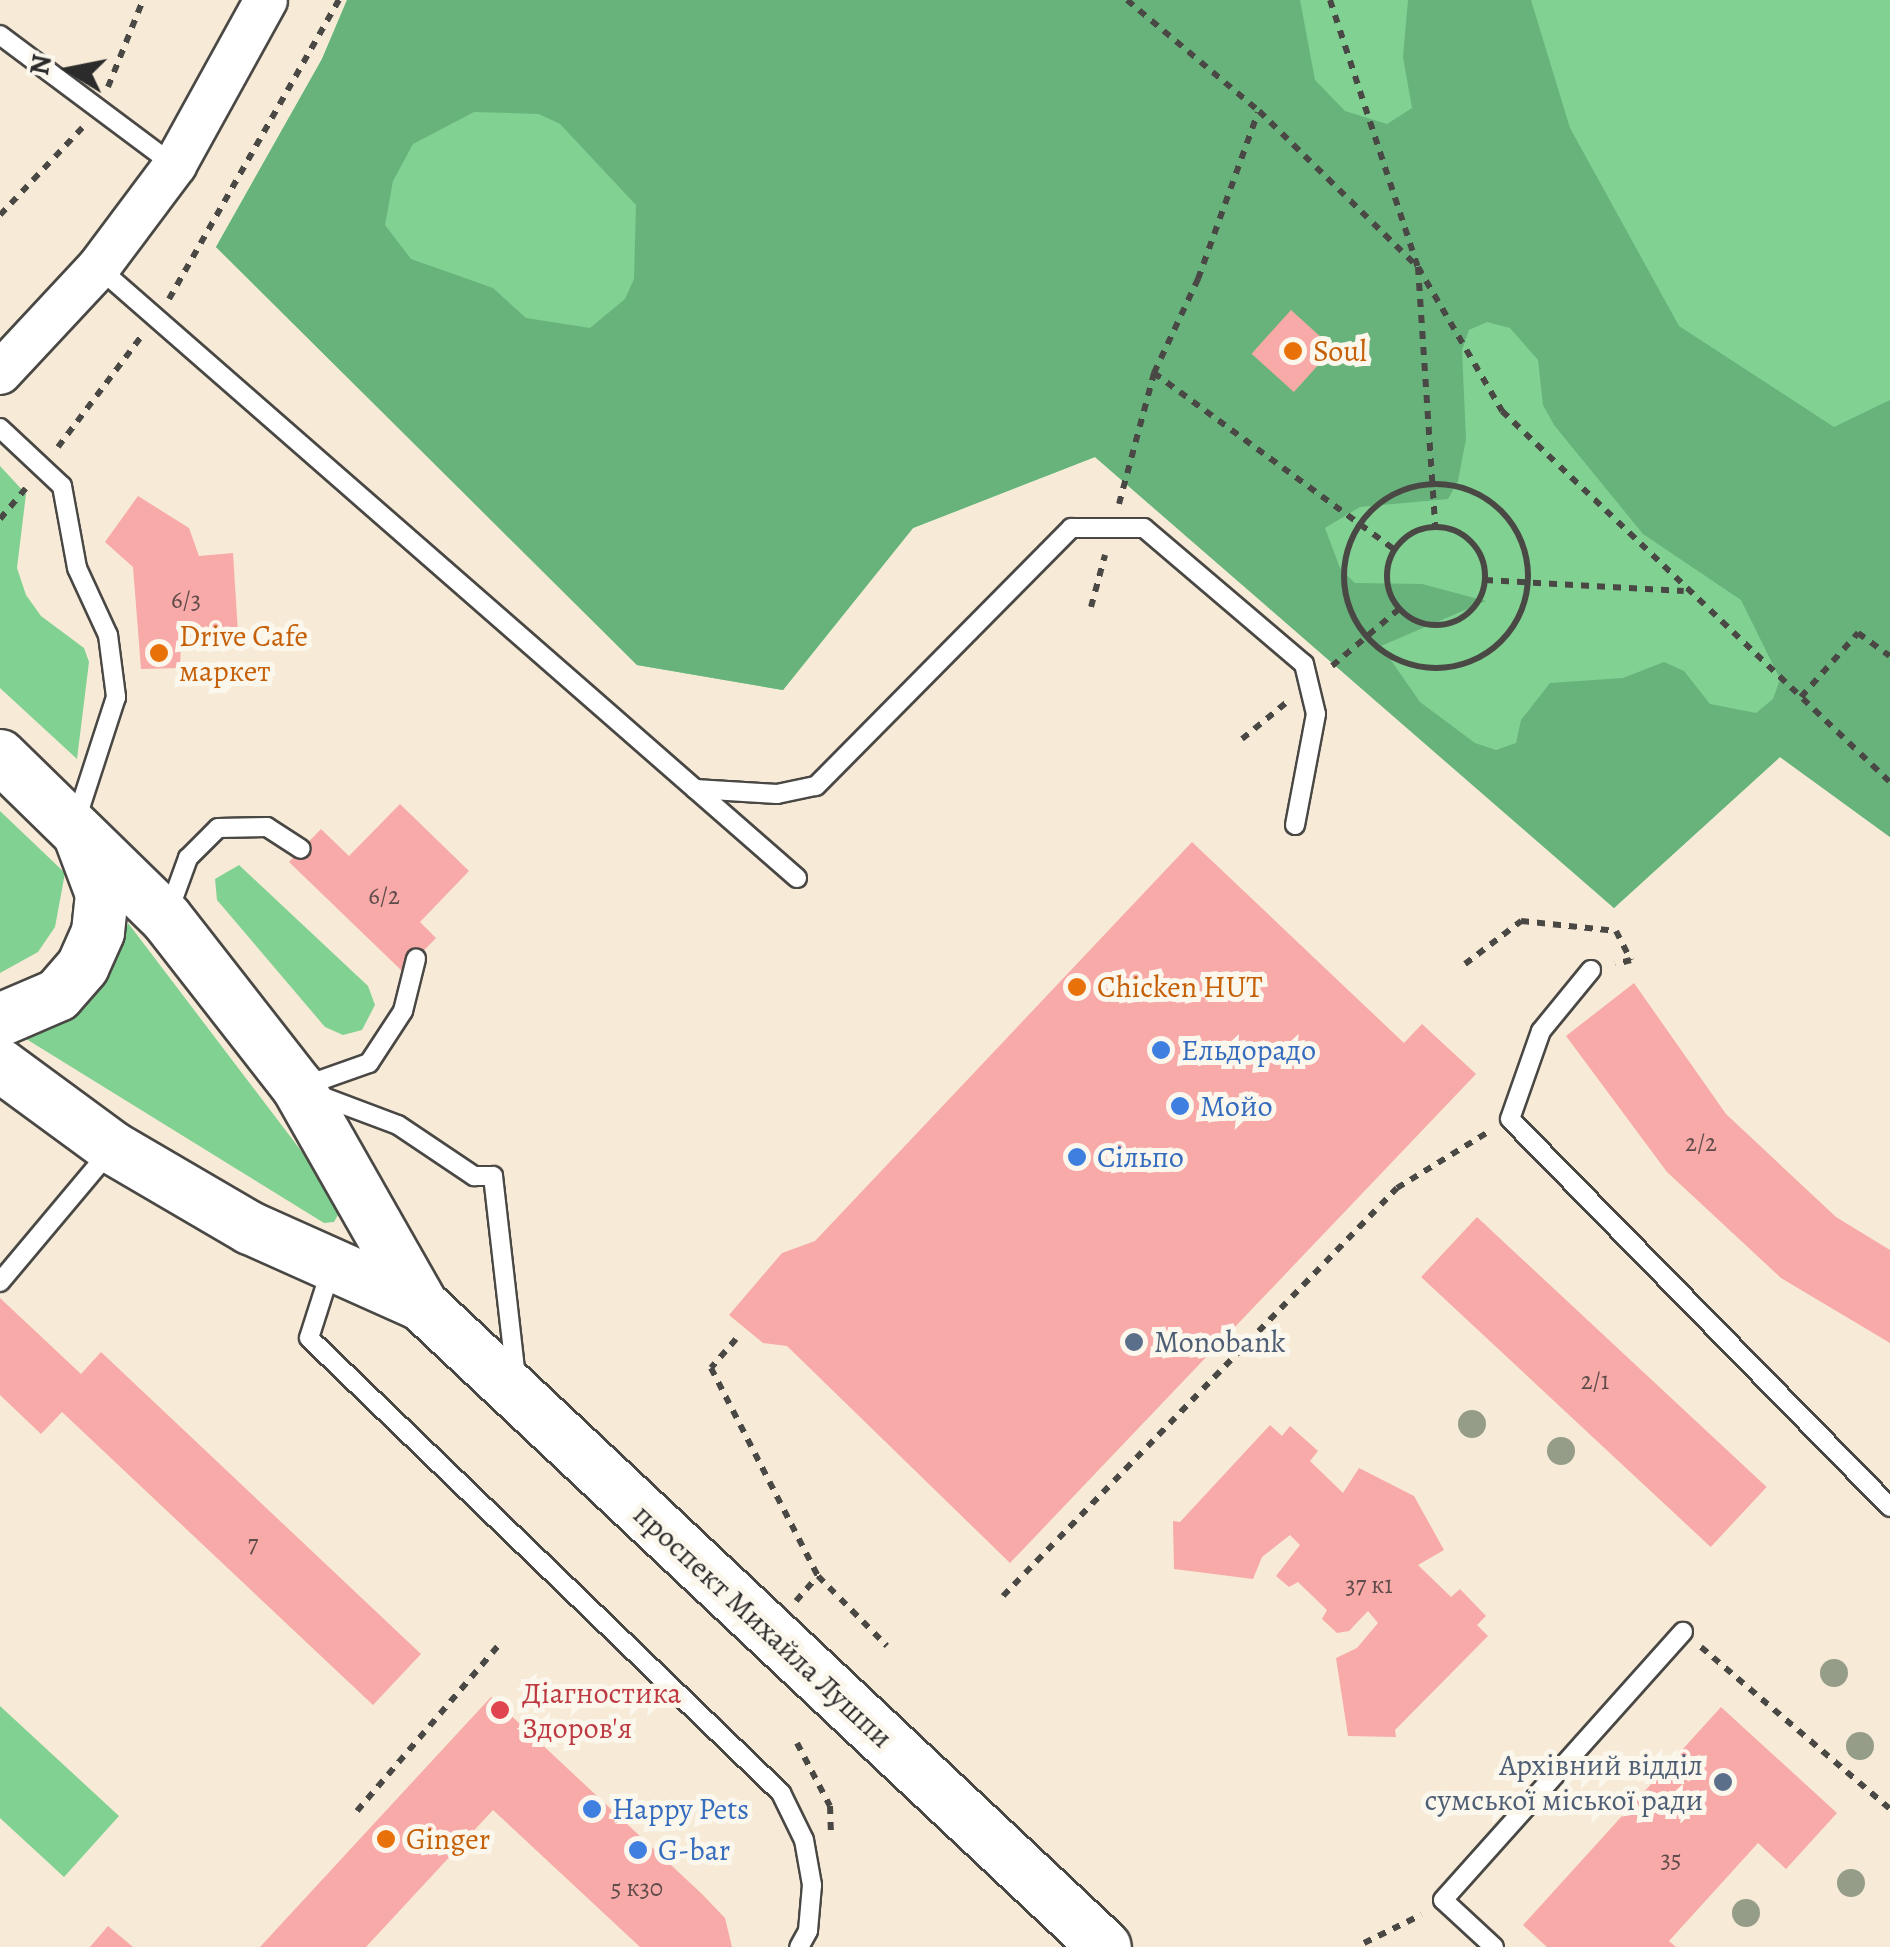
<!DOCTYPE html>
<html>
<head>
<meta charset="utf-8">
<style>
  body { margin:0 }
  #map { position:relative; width:1890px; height:1947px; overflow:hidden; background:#f7ebd7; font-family:Alegreya,serif }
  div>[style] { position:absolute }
  .green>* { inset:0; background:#81d192 }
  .forest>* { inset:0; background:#68b37c }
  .building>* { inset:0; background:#f7aaa8; transform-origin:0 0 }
  .path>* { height:6px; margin-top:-3px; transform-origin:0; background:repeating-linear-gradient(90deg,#4a4845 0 8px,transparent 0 16px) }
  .path>.ring { margin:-3px; padding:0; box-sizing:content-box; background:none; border:6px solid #4a4845; border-radius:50% }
  .roads { filter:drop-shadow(2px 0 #4a4845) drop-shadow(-2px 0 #4a4845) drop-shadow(0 2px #4a4845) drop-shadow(0 -2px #4a4845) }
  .service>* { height:18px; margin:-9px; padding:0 9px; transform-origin:9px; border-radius:9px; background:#fff }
  .tertiary>* { height:42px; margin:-21px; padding:0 21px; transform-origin:21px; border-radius:21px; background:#fff }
  .primary>* { height:52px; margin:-26px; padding:0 26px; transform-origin:26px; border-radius:26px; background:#fff }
  .trees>* { width:28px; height:28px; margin:-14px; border-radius:50%; background:#959d89 }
  .dots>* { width:28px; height:28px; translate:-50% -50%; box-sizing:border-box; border:5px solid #fbf7ec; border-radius:50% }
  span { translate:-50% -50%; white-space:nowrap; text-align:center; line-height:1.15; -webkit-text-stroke:10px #fbf7ec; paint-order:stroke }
  .number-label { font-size:25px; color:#5e4b4a }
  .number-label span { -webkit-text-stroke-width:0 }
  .food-label { font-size:30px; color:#c56008 }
  .left { translate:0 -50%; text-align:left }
  .shop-label { font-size:30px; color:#366cbe }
  .service-label { font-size:30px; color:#4e5e75 }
  .right { translate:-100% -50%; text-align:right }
  .street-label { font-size:30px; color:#2b2b2b }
  .health-label { font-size:30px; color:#be3a42 }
  .north { position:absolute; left:20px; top:20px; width:100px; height:100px; -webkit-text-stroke:8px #fbf7ec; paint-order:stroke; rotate:280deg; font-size:28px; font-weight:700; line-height:40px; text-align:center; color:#2b2b2b }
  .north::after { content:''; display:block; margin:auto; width:35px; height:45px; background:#2b2b2b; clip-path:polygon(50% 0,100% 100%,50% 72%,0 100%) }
</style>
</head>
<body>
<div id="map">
  <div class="green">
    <div style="clip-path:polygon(347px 0,1890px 0,1890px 837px,1780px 757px,1614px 908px,1095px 457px,913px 528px,783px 690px,637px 665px,216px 247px,322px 59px)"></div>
    <div style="clip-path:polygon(0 466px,26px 494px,17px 568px,26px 595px,41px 616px,84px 648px,89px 662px,77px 759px,0 688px)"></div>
    <div style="clip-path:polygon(0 811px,65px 873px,55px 927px,38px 952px,0 973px)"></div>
    <div style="clip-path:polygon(239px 865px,368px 986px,375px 1005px,362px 1030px,343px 1035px,325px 1027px,217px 900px,215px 879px)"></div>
    <div style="clip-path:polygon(128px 923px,343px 1206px,334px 1222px,324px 1223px,23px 1037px,91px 994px,114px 961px)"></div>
    <div style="clip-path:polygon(0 1706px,119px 1816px,64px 1877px,0 1818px)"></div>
  </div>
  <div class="forest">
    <div style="clip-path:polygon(evenodd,347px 0,1300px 0,1315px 80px,1345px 111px,1387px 124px,1412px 108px,1403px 57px,1408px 0,1531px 0,1570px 128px,1679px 326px,1834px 427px,1890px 400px,1890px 837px,1780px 757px,1614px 908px,1095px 457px,913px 528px,783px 690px,637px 665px,216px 247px,322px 59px,347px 0,474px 112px,539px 114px,560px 124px,636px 205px,634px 279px,625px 299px,590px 328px,526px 318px,493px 288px,411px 259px,385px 225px,393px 181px,413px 144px,474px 112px,347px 0,1487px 322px,1510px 328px,1538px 360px,1543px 405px,1554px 425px,1643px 534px,1741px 600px,1780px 679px,1773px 699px,1756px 713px,1710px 704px,1684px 671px,1664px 662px,1623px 678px,1550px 683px,1521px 720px,1516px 743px,1496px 750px,1475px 743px,1420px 702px,1381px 646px,1486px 601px,1422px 584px,1355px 583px,1340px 568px,1325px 528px,1360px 507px,1448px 499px,1458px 481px,1466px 439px,1462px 350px,1469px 330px,1487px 322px)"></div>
  </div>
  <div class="building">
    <div style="left:1291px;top:310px;width:57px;height:59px;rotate:42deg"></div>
    <div style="clip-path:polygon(138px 496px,189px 528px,199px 556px,233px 553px,238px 633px,181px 644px,180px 668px,141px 669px,133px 567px,105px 542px)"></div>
    <div style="clip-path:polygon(400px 804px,469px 871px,420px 922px,436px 938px,403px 972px,289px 862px,321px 829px,349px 856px)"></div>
    <div style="clip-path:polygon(1192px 842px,1404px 1043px,1422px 1024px,1476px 1074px,1010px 1563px,787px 1346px,763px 1343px,729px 1315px,782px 1253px,815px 1241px)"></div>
    <div style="clip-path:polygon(1634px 983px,1726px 1114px,1836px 1217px,1890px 1250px,1890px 1343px,1781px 1278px,1667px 1172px,1566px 1036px)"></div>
    <div style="left:1477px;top:1217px;width:396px;height:82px;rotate:43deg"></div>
    <div style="clip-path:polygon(0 1298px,81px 1374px,101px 1352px,421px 1654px,373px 1705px,62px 1412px,41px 1434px,0 1395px)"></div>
    <div style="clip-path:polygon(1270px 1425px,1282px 1436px,1290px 1426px,1318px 1451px,1310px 1461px,1343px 1493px,1359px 1468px,1414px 1496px,1444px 1550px,1418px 1565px,1451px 1597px,1460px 1589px,1486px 1616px,1477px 1625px,1488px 1636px,1395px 1730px,1396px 1737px,1348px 1736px,1336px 1658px,1357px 1648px,1378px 1623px,1368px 1611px,1349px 1631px,1337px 1633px,1322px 1619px,1327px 1610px,1298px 1582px,1289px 1587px,1276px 1576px,1300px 1545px,1290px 1535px,1262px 1557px,1253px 1579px,1174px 1569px,1173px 1521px,1180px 1522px)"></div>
    <div style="clip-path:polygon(491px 1697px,702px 1894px,725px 1918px,732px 1947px,640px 1947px,493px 1810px,366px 1947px,260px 1947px)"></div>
    <div style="clip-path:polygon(1721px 1707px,1837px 1813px,1786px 1869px,1758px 1843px,1669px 1941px,1676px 1947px,1547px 1947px,1523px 1925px)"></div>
    <div style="clip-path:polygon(108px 1926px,133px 1947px,90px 1947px)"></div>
  </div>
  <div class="path">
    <div style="left:1127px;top:0;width:172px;rotate:40.1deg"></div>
    <div style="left:1259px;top:111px;width:223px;rotate:44.5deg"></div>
    <div style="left:1418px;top:267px;width:167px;rotate:59.7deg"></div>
    <div style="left:1502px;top:411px;width:537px;rotate:43.72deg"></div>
    <div style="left:1330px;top:0;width:281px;rotate:71.8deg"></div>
    <div style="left:1418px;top:267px;width:260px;rotate:86.2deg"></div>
    <div style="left:108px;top:87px;width:94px;rotate:-68.1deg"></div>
    <div style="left:0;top:215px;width:121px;rotate:-46.7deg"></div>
    <div style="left:169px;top:299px;width:344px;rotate:-60.4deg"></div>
    <div style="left:1154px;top:373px;width:298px;rotate:36.3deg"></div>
    <div style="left:58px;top:447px;width:138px;rotate:-53deg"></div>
    <div class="ring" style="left:1344px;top:484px;width:178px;height:178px"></div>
    <div style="left:1119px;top:504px;width:136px;rotate:-75deg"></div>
    <div style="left:1154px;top:373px;width:104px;rotate:-64.9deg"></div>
    <div style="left:1198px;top:279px;width:177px;rotate:-70.2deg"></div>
    <div style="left:0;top:519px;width:40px;rotate:-50deg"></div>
    <div class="ring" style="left:1387px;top:527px;width:92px;height:92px"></div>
    <div style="left:1485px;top:580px;width:199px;rotate:3.2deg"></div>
    <div style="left:1091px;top:607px;width:54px;rotate:-74.9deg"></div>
    <div style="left:1332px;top:666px;width:88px;rotate:-40.4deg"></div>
    <div style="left:1801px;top:697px;width:86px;rotate:-48.3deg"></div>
    <div style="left:1858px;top:633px;width:39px;rotate:36deg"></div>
    <div style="left:1242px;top:739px;width:58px;rotate:-39.4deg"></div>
    <div style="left:1465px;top:964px;width:71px;rotate:-37.5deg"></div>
    <div style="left:1521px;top:921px;width:96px;rotate:6deg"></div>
    <div style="left:1616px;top:931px;width:33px;rotate:63deg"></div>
    <div style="left:1631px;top:960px;width:16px;rotate:165deg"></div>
    <div style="left:736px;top:1339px;width:38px;rotate:131deg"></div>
    <div style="left:711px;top:1368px;width:234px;rotate:62.8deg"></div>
    <div style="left:818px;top:1576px;width:98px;rotate:45.4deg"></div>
    <div style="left:1003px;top:1596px;width:567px;rotate:-46deg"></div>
    <div style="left:1397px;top:1188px;width:107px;rotate:-31.6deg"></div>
    <div style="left:796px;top:1601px;width:33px;rotate:-49deg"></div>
    <div style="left:1701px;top:1647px;width:249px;rotate:40.6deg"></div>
    <div style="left:797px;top:1743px;width:71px;rotate:62.4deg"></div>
    <div style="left:830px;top:1806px;width:25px;rotate:88deg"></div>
    <div style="left:357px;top:1811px;width:218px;rotate:-49.5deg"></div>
    <div style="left:1364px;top:1943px;width:64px;rotate:-26.2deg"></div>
  </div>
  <div class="roads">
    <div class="service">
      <div style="left:0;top:35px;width:217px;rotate:36.8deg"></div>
      <div style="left:99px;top:268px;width:927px;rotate:41.15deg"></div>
      <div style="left:0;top:428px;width:85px;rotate:43.1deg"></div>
      <div style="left:62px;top:486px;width:83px;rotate:79.6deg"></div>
      <div style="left:77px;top:568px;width:74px;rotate:65.2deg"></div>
      <div style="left:108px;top:635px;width:63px;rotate:82.6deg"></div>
      <div style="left:116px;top:697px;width:129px;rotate:108deg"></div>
      <div style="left:695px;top:789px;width:82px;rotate:3.5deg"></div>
      <div style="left:777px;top:794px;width:40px;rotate:-12deg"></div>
      <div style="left:816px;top:786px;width:363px;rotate:-45.3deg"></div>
      <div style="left:1071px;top:528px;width:73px"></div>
      <div style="left:1144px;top:528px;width:210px;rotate:40.4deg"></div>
      <div style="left:1304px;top:664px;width:51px;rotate:76.5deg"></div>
      <div style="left:1316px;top:714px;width:113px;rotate:100.7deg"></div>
      <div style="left:168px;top:913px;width:59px;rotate:-70deg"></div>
      <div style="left:188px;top:858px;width:42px;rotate:-45deg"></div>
      <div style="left:218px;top:828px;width:49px;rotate:-1.2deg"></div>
      <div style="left:267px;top:827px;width:40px;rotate:32.9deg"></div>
      <div style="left:1591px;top:970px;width:79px;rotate:129.3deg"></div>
      <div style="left:1541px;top:1031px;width:93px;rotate:109.4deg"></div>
      <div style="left:1510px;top:1119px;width:543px;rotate:45.6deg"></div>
      <div style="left:304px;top:1086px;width:69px;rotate:-19.5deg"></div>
      <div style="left:369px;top:1063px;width:62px;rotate:-56.8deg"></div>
      <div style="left:403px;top:1011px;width:54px;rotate:-76deg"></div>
      <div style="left:318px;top:1095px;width:85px;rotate:20.6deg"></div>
      <div style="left:398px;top:1125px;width:92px;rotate:33.9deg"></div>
      <div style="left:474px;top:1176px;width:19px"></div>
      <div style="left:493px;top:1176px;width:203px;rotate:83.5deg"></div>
      <div style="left:331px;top:1269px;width:72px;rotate:107.7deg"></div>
      <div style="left:309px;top:1338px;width:656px;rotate:43.95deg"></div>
      <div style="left:781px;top:1793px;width:52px;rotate:63.9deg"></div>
      <div style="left:804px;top:1840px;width:46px;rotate:79.9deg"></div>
      <div style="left:812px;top:1885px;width:46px;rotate:95deg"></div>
      <div style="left:808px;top:1931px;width:18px;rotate:119deg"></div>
      <div style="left:0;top:1282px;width:170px;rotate:-50deg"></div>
      <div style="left:1494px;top:1947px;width:69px;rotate:-137.3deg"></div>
      <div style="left:1443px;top:1900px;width:360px;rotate:-48.2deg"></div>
    </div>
    <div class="tertiary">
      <div style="left:0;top:373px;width:144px;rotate:-47deg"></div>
      <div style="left:98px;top:268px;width:129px;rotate:-53.2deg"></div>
      <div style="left:175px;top:165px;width:188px;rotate:-61.1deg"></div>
    </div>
    <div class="primary">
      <div style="left:0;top:756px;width:232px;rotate:44.3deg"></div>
      <div style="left:166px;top:918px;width:214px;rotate:52deg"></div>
      <div style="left:298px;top:1087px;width:251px;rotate:60.4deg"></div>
      <div style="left:422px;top:1305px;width:937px;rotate:43.23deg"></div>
      <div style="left:0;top:1020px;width:63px;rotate:-23.3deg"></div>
      <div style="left:58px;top:995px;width:38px;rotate:-49deg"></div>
      <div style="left:83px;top:966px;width:37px;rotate:-66deg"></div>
      <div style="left:98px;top:932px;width:38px;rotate:-84deg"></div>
      <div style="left:102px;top:894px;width:60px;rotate:-110.6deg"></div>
      <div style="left:0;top:1065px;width:140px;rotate:36.3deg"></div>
      <div style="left:113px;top:1148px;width:159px;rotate:30.3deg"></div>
      <div style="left:250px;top:1228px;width:188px;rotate:24.1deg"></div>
    </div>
  </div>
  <div class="trees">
    <div style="left:1472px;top:1424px"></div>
    <div style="left:1561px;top:1451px"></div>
    <div style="left:1834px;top:1673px"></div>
    <div style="left:1860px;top:1746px"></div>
    <div style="left:1851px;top:1883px"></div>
    <div style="left:1746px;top:1913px"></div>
  </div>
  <div class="dots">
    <div style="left:1293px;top:351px;background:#e8710a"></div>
    <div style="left:159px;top:653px;background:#e8710a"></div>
    <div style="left:1077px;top:987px;background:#e8710a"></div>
    <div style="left:1161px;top:1050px;background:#3f7fe0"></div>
    <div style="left:1180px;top:1106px;background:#3f7fe0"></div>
    <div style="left:1077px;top:1157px;background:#3f7fe0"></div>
    <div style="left:1134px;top:1342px;background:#5c6f8a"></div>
    <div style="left:500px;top:1710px;background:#e0444e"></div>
    <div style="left:1723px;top:1782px;background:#5c6f8a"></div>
    <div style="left:592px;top:1809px;background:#3f7fe0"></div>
    <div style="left:386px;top:1839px;background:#e8710a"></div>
    <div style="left:638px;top:1850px;background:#3f7fe0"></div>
  </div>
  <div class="number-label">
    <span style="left:186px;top:600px">6/3</span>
    <span style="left:384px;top:896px">6/2</span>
    <span style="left:1701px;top:1143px">2/2</span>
    <span style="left:1595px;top:1381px">2/1</span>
    <span style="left:253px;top:1544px">7</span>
    <span style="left:1369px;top:1585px">37 к1</span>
    <span style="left:1671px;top:1859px">35</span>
    <span style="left:637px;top:1888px">5 к30</span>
  </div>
  <div class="food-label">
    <span class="left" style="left:1313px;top:351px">Soul</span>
    <span class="left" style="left:179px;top:653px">Drive Cafe<br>маркет</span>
    <span class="left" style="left:1097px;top:987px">Chicken HUT</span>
    <span class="left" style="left:406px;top:1839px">Ginger</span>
  </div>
  <div class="shop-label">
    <span class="left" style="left:1181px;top:1050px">Ельдорадо</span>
    <span class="left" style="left:1200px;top:1106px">Мойо</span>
    <span class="left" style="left:1097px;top:1157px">Сільпо</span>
    <span class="left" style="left:612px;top:1809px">Happy Pets</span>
    <span class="left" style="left:658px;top:1850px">G-bar</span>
  </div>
  <div class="service-label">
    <span class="left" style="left:1154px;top:1342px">Monobank</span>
    <span class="right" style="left:1703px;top:1782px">Архівний відділ<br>сумської міської ради</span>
  </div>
  <div class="street-label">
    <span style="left:763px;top:1626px;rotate:43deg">проспект Михайла Лушпи</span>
  </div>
  <div class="health-label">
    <span class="left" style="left:522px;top:1710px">Діагностика<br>Здоров'я</span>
  </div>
  <div class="north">N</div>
</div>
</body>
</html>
